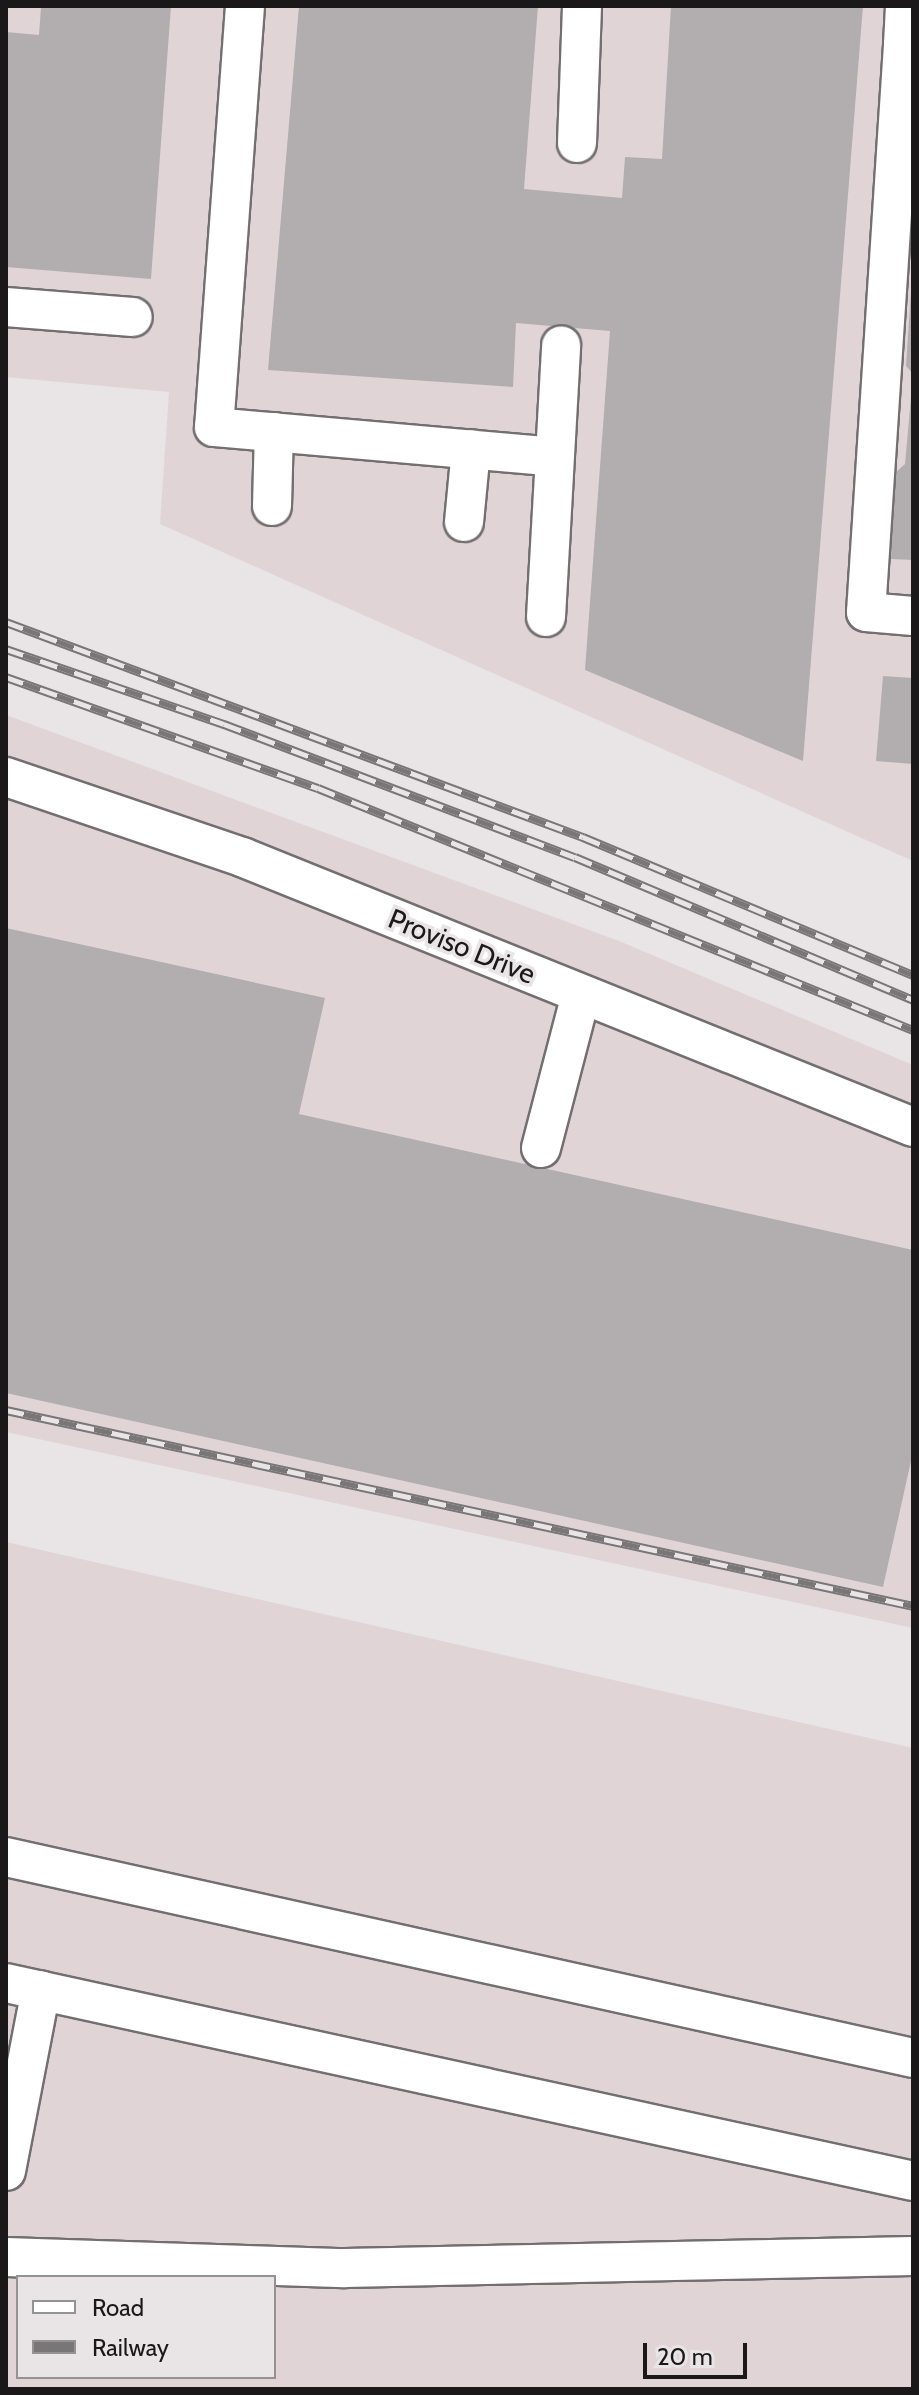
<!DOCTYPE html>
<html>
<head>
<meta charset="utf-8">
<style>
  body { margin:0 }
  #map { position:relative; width:919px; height:2395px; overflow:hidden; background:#e9e4e5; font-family:Cabin,sans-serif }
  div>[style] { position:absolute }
  .built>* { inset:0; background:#e1d4d7 }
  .building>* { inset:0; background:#b2aeaf }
  .roads { filter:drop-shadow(2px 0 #736f70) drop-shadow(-2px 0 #736f70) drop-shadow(0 2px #736f70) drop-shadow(0 -2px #736f70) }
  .minor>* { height:38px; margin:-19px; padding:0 19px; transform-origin:19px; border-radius:19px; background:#fff }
  .rail>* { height:9px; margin-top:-4.5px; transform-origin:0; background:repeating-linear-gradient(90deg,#e9e4e5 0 18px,#797677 0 36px); box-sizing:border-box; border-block:2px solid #797677 }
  span { translate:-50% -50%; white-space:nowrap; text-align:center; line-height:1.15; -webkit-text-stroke:7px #e9e4e5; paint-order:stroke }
  .street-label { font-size:28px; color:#1a1819 }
  .frame { position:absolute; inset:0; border:8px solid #1a1819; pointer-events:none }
  .legend { position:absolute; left:16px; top:2275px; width:260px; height:104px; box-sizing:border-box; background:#e9e4e5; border:2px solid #969293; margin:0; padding:10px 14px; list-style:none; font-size:24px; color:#1a1819 }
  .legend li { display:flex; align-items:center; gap:16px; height:40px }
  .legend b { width:40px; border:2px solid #969293 }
  .scale { position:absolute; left:643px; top:2343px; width:104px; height:36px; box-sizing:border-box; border:4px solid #1a1819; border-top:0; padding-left:10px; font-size:24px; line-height:28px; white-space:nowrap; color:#1a1819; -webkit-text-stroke:6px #e9e4e5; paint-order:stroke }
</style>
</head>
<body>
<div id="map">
  <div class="built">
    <div style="clip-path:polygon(6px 6px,913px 6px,913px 861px,160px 524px,169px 392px,6px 377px)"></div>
    <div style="clip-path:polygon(6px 715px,619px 941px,913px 1065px,913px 1628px,6px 1432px)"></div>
    <div style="clip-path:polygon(evenodd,6px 1542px,913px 1748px,913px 2389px,6px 2389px,6px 1542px,18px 2277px,274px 2277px,274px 2377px,18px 2377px,18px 2277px)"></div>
  </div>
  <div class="building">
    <div style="clip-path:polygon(171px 6px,151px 279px,6px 267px,6px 32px,39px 35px,41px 7px,49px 6px)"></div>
    <div style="clip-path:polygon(299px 6px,538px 6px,524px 189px,622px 198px,625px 157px,662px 159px,671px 6px,863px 6px,803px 761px,585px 670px,610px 331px,516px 323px,513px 387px,268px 370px)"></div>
    <div style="clip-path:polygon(911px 290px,913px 290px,913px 374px,906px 366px)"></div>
    <div style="clip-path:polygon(911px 397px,913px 397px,913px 560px,891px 559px,895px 473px,905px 464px)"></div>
    <div style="clip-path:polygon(883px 676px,913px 678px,913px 764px,876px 761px)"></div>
    <div style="clip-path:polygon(6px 928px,325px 998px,299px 1114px,913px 1250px,913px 1452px,883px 1587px,6px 1393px)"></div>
  </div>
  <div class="roads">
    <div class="minor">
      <div style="left:245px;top:6px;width:422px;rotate:94.2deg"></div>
      <div style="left:214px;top:427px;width:341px;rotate:5deg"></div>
      <div style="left:905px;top:6px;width:39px;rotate:93deg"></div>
      <div style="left:903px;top:45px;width:10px;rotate:6deg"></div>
      <div style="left:903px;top:45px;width:568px;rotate:93.73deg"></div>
      <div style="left:866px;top:612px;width:47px;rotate:4.9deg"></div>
      <div style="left:577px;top:143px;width:137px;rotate:-87.9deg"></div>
      <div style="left:6px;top:307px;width:127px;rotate:4.5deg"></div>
      <div style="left:272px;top:506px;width:74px;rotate:-88.5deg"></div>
      <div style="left:464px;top:522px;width:73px;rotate:-84.5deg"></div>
      <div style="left:546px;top:617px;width:272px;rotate:-86.8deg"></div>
      <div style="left:6px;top:777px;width:249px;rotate:18.7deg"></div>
      <div style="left:242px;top:857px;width:723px;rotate:21.92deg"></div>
      <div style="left:541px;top:1148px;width:159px;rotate:-75.4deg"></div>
      <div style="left:6px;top:1857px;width:929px;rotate:12.5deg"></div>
      <div style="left:6px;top:1983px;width:928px;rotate:12.31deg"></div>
      <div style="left:6px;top:2171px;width:184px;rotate:-79.1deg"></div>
      <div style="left:6px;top:2257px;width:339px;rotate:1.9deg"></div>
      <div style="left:345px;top:2268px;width:568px;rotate:-1.21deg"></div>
    </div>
  </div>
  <div class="rail">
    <div style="left:6px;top:622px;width:616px;rotate:20.44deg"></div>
    <div style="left:583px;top:837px;width:358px;rotate:22.7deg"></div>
    <div style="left:6px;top:649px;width:231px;rotate:19deg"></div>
    <div style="left:224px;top:724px;width:375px;rotate:20.8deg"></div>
    <div style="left:575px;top:857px;width:367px;rotate:22.9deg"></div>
    <div style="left:6px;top:677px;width:331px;rotate:19.6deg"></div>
    <div style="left:318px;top:788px;width:642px;rotate:22.13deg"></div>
    <div style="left:6px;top:1410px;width:928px;rotate:12.19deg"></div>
  </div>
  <div class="street-label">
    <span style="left:462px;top:946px;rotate:22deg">Proviso Drive</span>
  </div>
  <div class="frame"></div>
  <ul class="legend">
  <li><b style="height:10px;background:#fff"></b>Road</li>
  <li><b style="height:10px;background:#797677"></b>Railway</li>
  </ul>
  <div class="scale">20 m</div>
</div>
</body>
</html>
